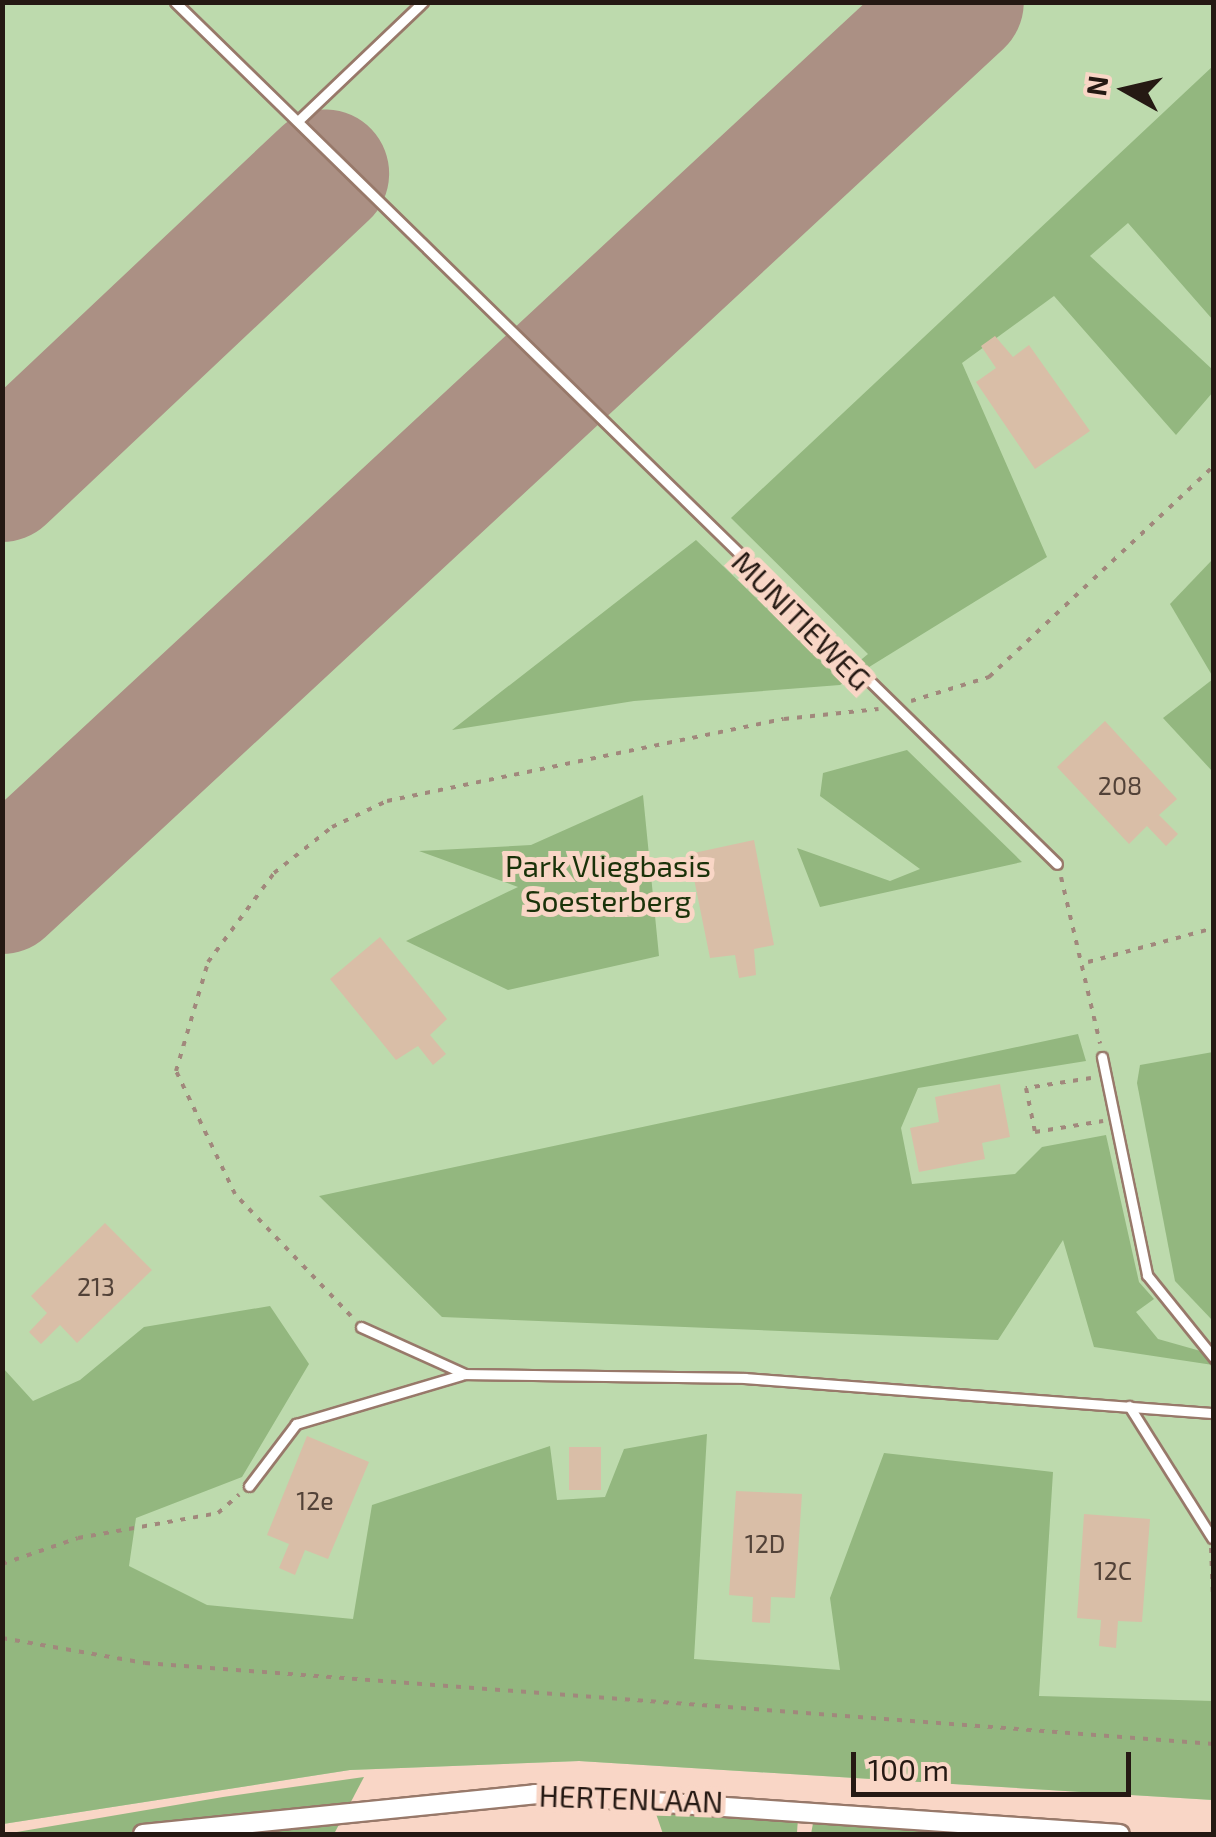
<!DOCTYPE html>
<html>
<head>
<meta charset="utf-8">
<style>
  body { margin:0 }
  #map { position:relative; width:1216px; height:1837px; overflow:hidden; background:#f9d6c6; font-family:"Exo 2",sans-serif }
  div>[style] { position:absolute }
  .green>* { inset:0; background:#bddaad }
  .forest>* { inset:0; background:#93b77f }
  .runway>* { height:128px; margin:-64px; padding:0 64px; transform-origin:64px; border-radius:64px; background:#ab9084 }
  .building>* { inset:0; background:#d9bea7; transform-origin:0 0 }
  .path>* { height:4px; margin-top:-2px; transform-origin:0; background:repeating-linear-gradient(90deg,#a1887c 0 5px,transparent 0 13px) }
  .roads { filter:drop-shadow(2px 0 #98796a) drop-shadow(-2px 0 #98796a) drop-shadow(0 2px #98796a) drop-shadow(0 -2px #98796a) }
  .service>* { height:9px; margin:-4.5px; padding:0 4.5px; transform-origin:4.5px; border-radius:4.5px; background:#fff }
  .minor>* { height:18px; margin:-9px; padding:0 9px; transform-origin:9px; border-radius:9px; background:#fff }
  span { translate:-50% -50%; white-space:nowrap; text-align:center; line-height:1.15; -webkit-text-stroke:10px #f9d6c6; paint-order:stroke }
  .number-label { font-size:25px; color:#524238 }
  .number-label span { -webkit-text-stroke-width:0 }
  .street-label { font-size:30px; color:#251913 }
  .park-label { font-size:30px; color:#1a3209 }
  .frame { position:absolute; inset:0; border:5px solid #251913; pointer-events:none }
  .north { position:absolute; left:1076px; top:40px; width:100px; height:100px; -webkit-text-stroke:8px #f9d6c6; paint-order:stroke; rotate:278deg; font-size:28px; font-weight:700; line-height:40px; text-align:center; color:#251913 }
  .north::after { content:''; display:block; margin:auto; width:35px; height:45px; background:#251913; clip-path:polygon(50% 0,100% 100%,50% 72%,0 100%) }
  .scale { position:absolute; left:851px; top:1752px; width:280px; height:45px; box-sizing:border-box; border:5px solid #251913; border-top:0; padding-left:12px; font-size:30px; line-height:35px; white-space:nowrap; color:#251913; -webkit-text-stroke:8px #f9d6c6; paint-order:stroke }
</style>
</head>
<body>
<div id="map">
  <div class="green">
    <div style="clip-path:polygon(3px 3px,1213px 3px,1213px 1800px,579px 1761px,350px 1770px,3px 1824px)"></div>
  </div>
  <div class="forest">
    <div style="clip-path:polygon(1213px 66px,1213px 320px,1128px 223px,1090px 256px,1213px 370px,1213px 392px,1176px 435px,1054px 296px,962px 363px,1047px 557px,840px 685px,634px 701px,452px 730px,696px 540px,839px 678px,868px 654px,731px 518px)"></div>
    <div style="clip-path:polygon(1213px 559px,1213px 677px,1170px 604px)"></div>
    <div style="clip-path:polygon(1213px 679px,1213px 772px,1163px 718px)"></div>
    <div style="clip-path:polygon(907px 750px,1022px 862px,820px 907px,797px 848px,890px 881px,920px 869px,820px 796px,823px 773px)"></div>
    <div style="clip-path:polygon(643px 795px,659px 956px,508px 990px,406px 941px,518px 887px,419px 851px,531px 845px)"></div>
    <div style="clip-path:polygon(1078px 1034px,1086px 1061px,918px 1088px,901px 1128px,912px 1184px,1015px 1174px,1042px 1147px,1106px 1135px,1139px 1282px,1154px 1299px,1136px 1312px,1158px 1339px,1204px 1352px,1213px 1365px,1094px 1347px,1063px 1240px,998px 1340px,442px 1317px,319px 1196px)"></div>
    <div style="clip-path:polygon(1213px 1052px,1214px 1052px,1213px 1321px,1175px 1281px,1137px 1083px,1140px 1065px)"></div>
    <div style="clip-path:polygon(270px 1306px,309px 1364px,242px 1477px,136px 1518px,129px 1566px,207px 1605px,353px 1619px,372px 1505px,550px 1446px,557px 1500px,605px 1497px,624px 1449px,707px 1434px,694px 1659px,840px 1670px,830px 1598px,884px 1453px,1053px 1472px,1039px 1696px,1213px 1701px,1213px 1800px,579px 1761px,350px 1770px,3px 1824px,3px 1368px,33px 1401px,80px 1380px,144px 1327px)"></div>
    <div style="clip-path:polygon(364px 1777px,334px 1834px,5px 1834px,223px 1797px)"></div>
    <div style="clip-path:polygon(655px 1811px,798px 1818px,797px 1833px,663px 1834px)"></div>
    <div style="clip-path:polygon(814px 1818px,992px 1834px,811px 1834px)"></div>
  </div>
  <div class="runway">
    <div style="left:2px;top:478px;width:444px;rotate:-43.3deg"></div>
    <div style="left:2px;top:890px;width:1306px;rotate:-42.83deg"></div>
  </div>
  <div class="building">
    <div style="clip-path:polygon(995px 336px,1013px 357px,1029px 345px,1090px 431px,1035px 469px,976px 382px,996px 368px,981px 346px)"></div>
    <div style="clip-path:polygon(1105px 721px,1177px 799px,1159px 815px,1178px 834px,1166px 846px,1147px 826px,1129px 844px,1057px 767px)"></div>
    <div style="clip-path:polygon(754px 840px,774px 945px,754px 949px,756px 975px,739px 978px,735px 955px,710px 958px,689px 854px)"></div>
    <div style="clip-path:polygon(380px 937px,447px 1019px,430px 1035px,446px 1054px,433px 1065px,418px 1046px,396px 1060px,330px 979px)"></div>
    <div style="clip-path:polygon(1000px 1084px,1010px 1137px,982px 1143px,985px 1159px,919px 1172px,910px 1128px,939px 1122px,935px 1097px)"></div>
    <div style="clip-path:polygon(105px 1223px,152px 1270px,77px 1343px,60px 1325px,41px 1344px,29px 1332px,47px 1313px,31px 1296px)"></div>
    <div style="clip-path:polygon(307px 1436px,369px 1462px,328px 1559px,305px 1550px,295px 1575px,279px 1568px,289px 1544px,267px 1535px)"></div>
    <div style="left:569px;top:1447px;width:32px;height:43px"></div>
    <div style="clip-path:polygon(736px 1491px,802px 1494px,795px 1598px,771px 1597px,770px 1623px,752px 1622px,753px 1597px,729px 1595px)"></div>
    <div style="clip-path:polygon(1084px 1514px,1150px 1519px,1142px 1622px,1118px 1621px,1116px 1648px,1099px 1646px,1101px 1620px,1077px 1618px)"></div>
  </div>
  <div class="path">
    <div style="left:911px;top:701px;width:82px;rotate:-17.1deg"></div>
    <div style="left:989px;top:677px;width:308px;rotate:-43.2deg"></div>
    <div style="left:1061px;top:877px;width:171px;rotate:76.8deg"></div>
    <div style="left:1088px;top:962px;width:131px;rotate:-15.1deg"></div>
    <div style="left:1091px;top:1078px;width:66px;rotate:171.3deg"></div>
    <div style="left:1026px;top:1088px;width:45px;rotate:78.4deg"></div>
    <div style="left:1035px;top:1132px;width:69px;rotate:-9.2deg"></div>
    <div style="left:351px;top:1316px;width:168px;rotate:-133.6deg"></div>
    <div style="left:235px;top:1194px;width:136px;rotate:-115.6deg"></div>
    <div style="left:176px;top:1071px;width:114px;rotate:-73.6deg"></div>
    <div style="left:208px;top:962px;width:111px;rotate:-53.4deg"></div>
    <div style="left:274px;top:873px;width:74px;rotate:-38.4deg"></div>
    <div style="left:332px;top:827px;width:61px;rotate:-25.3deg"></div>
    <div style="left:387px;top:801px;width:405px;rotate:-11.7deg"></div>
    <div style="left:784px;top:719px;width:95px;rotate:-6.1deg"></div>
    <div style="left:1211px;top:1548px;width:75px;rotate:87.7deg"></div>
    <div style="left:2px;top:1564px;width:80px;rotate:-18.9deg"></div>
    <div style="left:78px;top:1538px;width:142px;rotate:-10.1deg"></div>
    <div style="left:218px;top:1513px;width:28px;rotate:-41deg"></div>
    <div style="left:2px;top:1638px;width:145px;rotate:9.9deg"></div>
    <div style="left:145px;top:1663px;width:1072px;rotate:4.33deg"></div>
  </div>
  <div class="roads">
    <div class="service">
      <div style="left:175px;top:2px;width:1233px;rotate:44.34deg"></div>
      <div style="left:300px;top:119px;width:170px;rotate:-43.6deg"></div>
      <div style="left:1102px;top:1057px;width:223px;rotate:78.3deg"></div>
      <div style="left:1147px;top:1275px;width:107px;rotate:51.1deg"></div>
      <div style="left:361px;top:1327px;width:114px;rotate:24.3deg"></div>
      <div style="left:465px;top:1374px;width:280px;rotate:0.8deg"></div>
      <div style="left:745px;top:1378px;width:470px;rotate:4.3deg"></div>
      <div style="left:1129px;top:1406px;width:156px;rotate:57.8deg"></div>
      <div style="left:249px;top:1486px;width:78px;rotate:-52.8deg"></div>
      <div style="left:296px;top:1424px;width:172px;rotate:-16.5deg"></div>
    </div>
    <div class="minor">
      <div style="left:143px;top:1834px;width:394px;rotate:-5.8deg"></div>
      <div style="left:535px;top:1794px;width:586px;rotate:3.91deg"></div>
    </div>
  </div>
  <div class="number-label">
    <span style="left:1120px;top:785px">208</span>
    <span style="left:96px;top:1286px">213</span>
    <span style="left:315px;top:1500px">12e</span>
    <span style="left:765px;top:1543px">12D</span>
    <span style="left:1113px;top:1570px">12C</span>
  </div>
  <div class="street-label">
    <span style="left:802px;top:620px;rotate:45deg">MUNITIEWEG</span>
    <span style="left:631px;top:1798px;rotate:2deg">HERTENLAAN</span>
  </div>
  <div class="park-label">
    <span style="left:608px;top:882px">Park Vliegbasis<br>Soesterberg</span>
  </div>
  <div class="frame"></div>
  <div class="north">N</div>
  <div class="scale">100 m</div>
</div>
</body>
</html>
